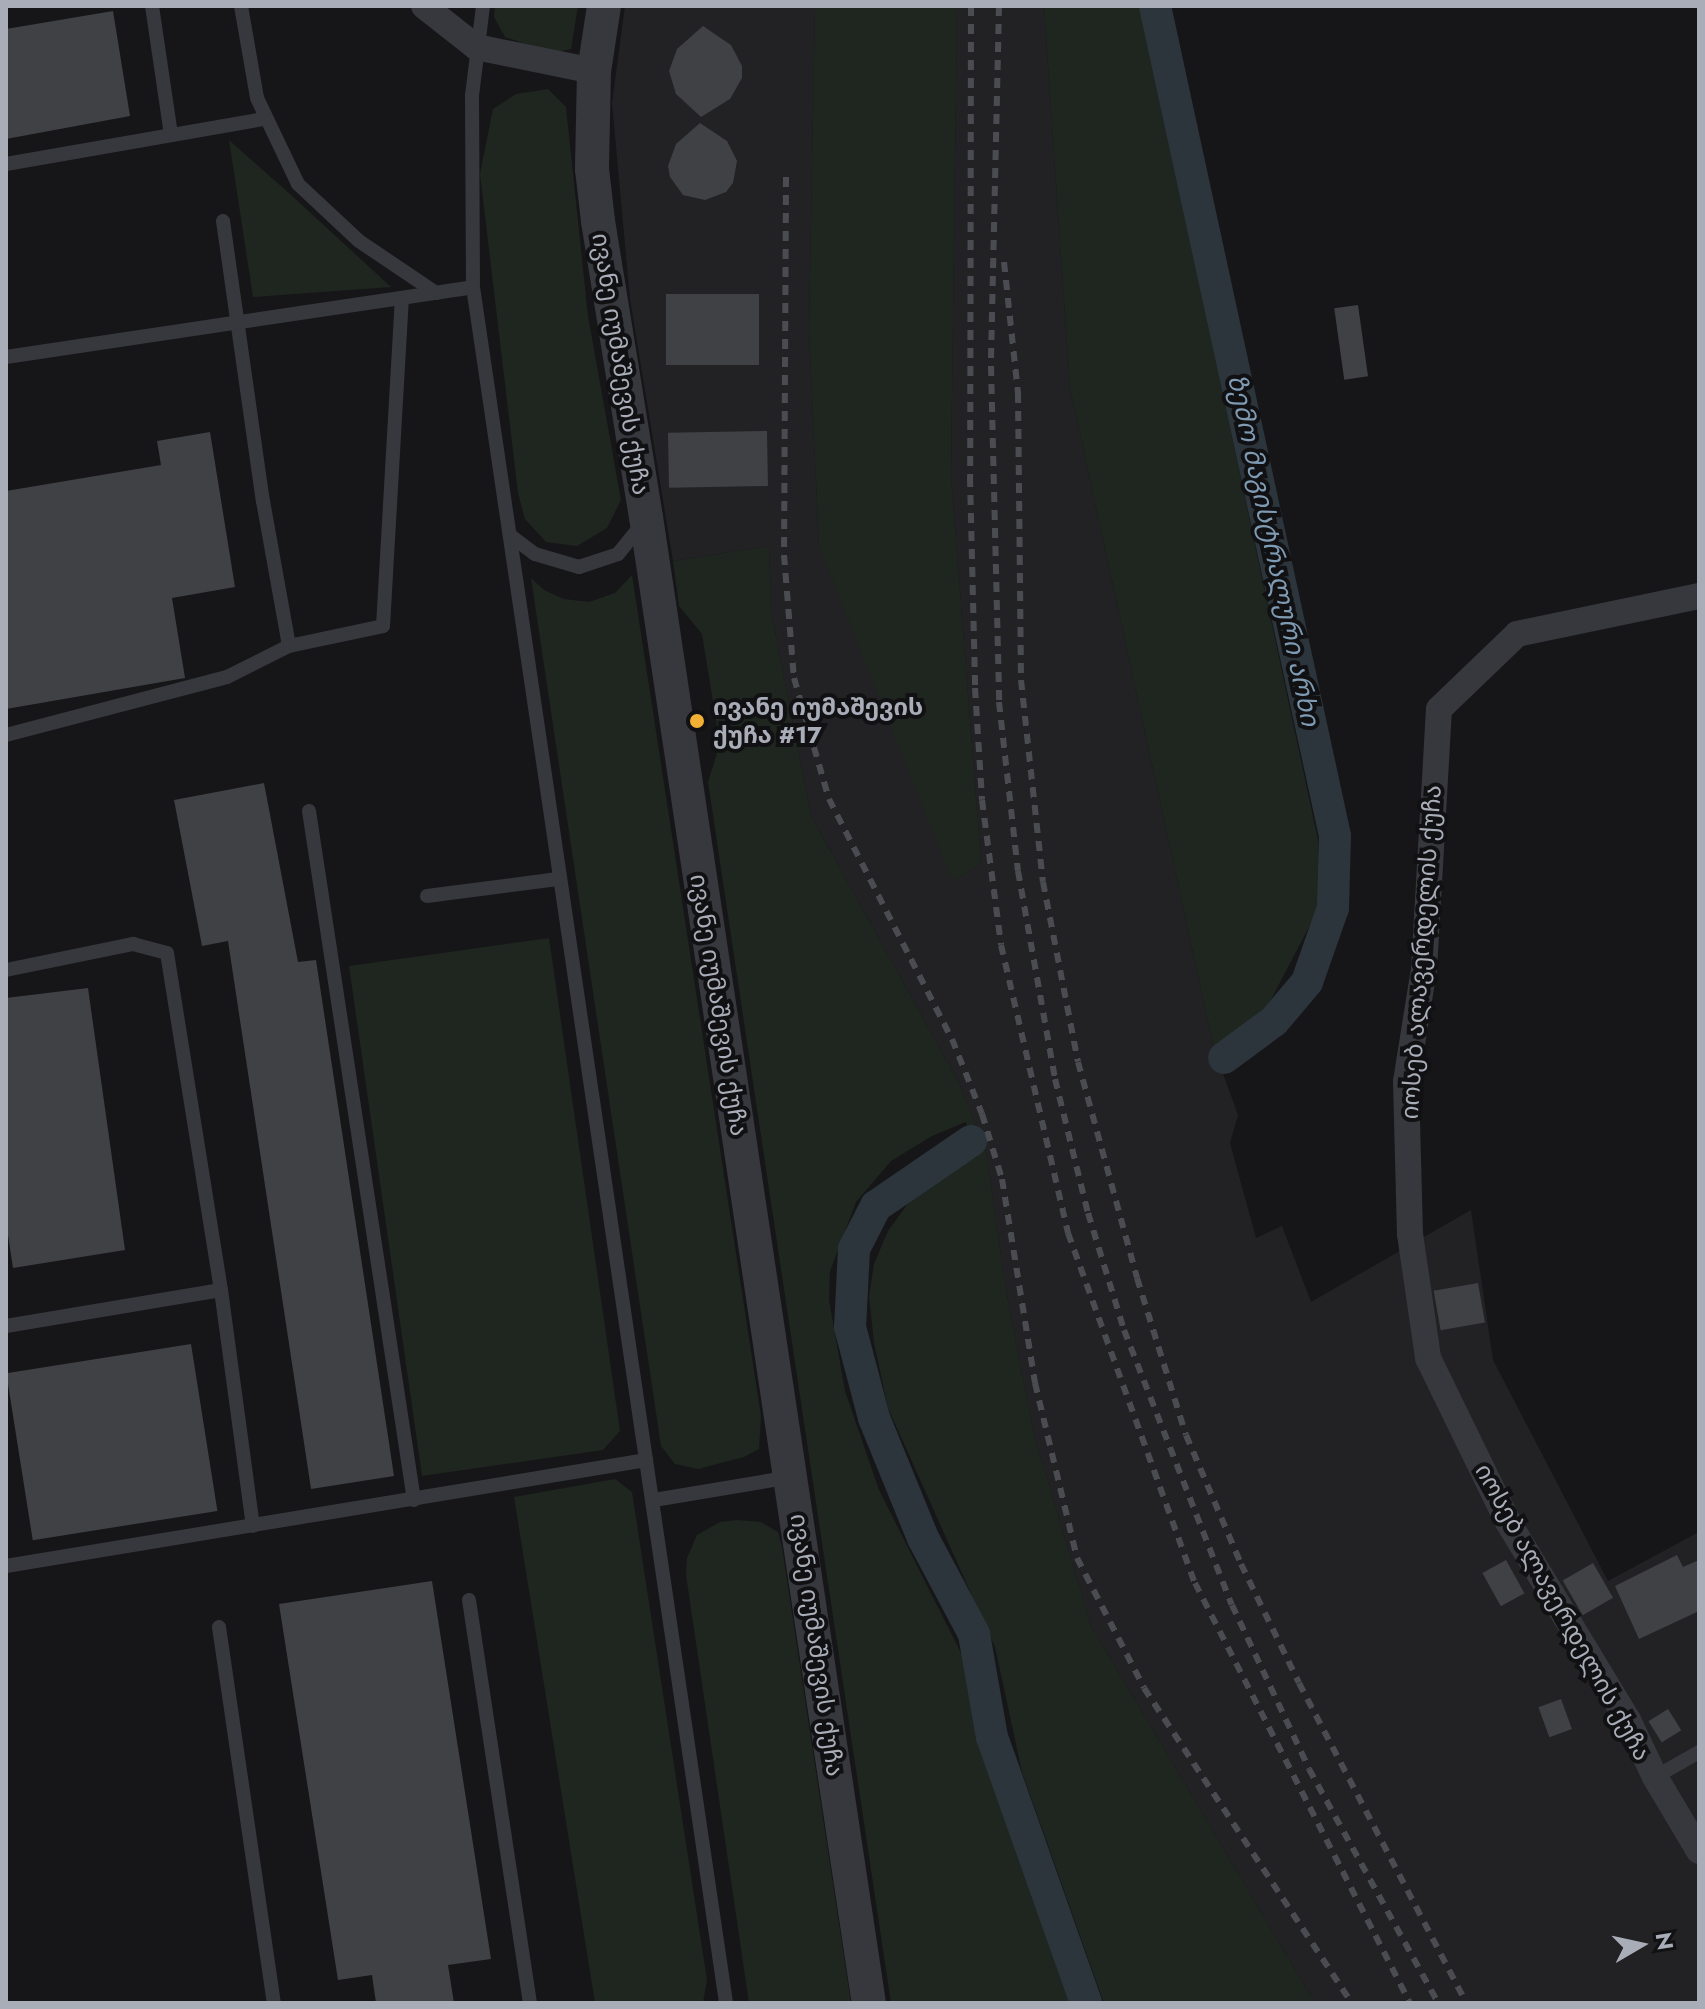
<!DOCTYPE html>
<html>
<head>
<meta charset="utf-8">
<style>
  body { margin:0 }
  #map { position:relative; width:1705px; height:2009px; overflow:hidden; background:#161618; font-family:Jost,"Noto Sans Georgian",sans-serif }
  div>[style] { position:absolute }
  .built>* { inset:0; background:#222225 }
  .green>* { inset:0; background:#1e261f }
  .canal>* { height:32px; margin:-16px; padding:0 16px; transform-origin:16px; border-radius:16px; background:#2c353c }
  .building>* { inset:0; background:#404145; transform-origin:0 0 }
  .service>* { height:14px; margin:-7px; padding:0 7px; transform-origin:7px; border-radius:7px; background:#37383d }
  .minor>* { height:26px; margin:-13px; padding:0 13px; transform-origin:13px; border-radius:13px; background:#37383d }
  .tertiary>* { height:34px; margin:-17px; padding:0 17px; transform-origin:17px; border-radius:17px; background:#37383d }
  .rail>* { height:6px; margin-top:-3px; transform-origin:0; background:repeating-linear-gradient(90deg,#4a4c52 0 10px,transparent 0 18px) }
  .dots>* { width:22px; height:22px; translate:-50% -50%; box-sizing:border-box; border:4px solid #111113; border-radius:50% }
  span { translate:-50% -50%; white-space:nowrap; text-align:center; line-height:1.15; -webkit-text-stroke:8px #111113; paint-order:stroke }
  .street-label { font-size:24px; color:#a8adb8 }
  .poi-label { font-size:24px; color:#a8adb8; font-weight:700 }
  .left { translate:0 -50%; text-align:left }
  .water-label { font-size:26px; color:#7f9bb3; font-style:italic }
  .frame { position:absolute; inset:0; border:8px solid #a8adb8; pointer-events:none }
  .north { position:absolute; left:1601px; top:1905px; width:80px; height:80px; -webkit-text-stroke:6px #111113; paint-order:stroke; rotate:81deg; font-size:22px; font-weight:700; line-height:32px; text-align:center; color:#a8adb8 }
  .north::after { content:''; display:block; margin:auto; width:28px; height:36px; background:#a8adb8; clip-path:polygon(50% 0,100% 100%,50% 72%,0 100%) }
</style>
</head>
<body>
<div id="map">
  <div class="built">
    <div style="clip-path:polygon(625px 6px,815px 6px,809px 329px,819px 545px,954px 880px,981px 863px,951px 475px,957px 6px,1044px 6px,1070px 388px,1214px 1049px,1238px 1115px,1230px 1143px,1256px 1238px,1282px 1226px,1311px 1302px,1471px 1210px,1493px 1360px,1608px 1581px,1699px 1532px,1699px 2003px,1315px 2003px,1091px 1626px,1034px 1435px,1006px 1290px,986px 1152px,959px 1083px,811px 816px,771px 611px,769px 546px,673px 561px,630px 299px,612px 103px)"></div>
  </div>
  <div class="green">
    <div style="clip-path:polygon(495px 6px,578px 6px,571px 49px,553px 53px,505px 37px,494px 17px)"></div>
    <div style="clip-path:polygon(815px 6px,957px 6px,951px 475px,981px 863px,953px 881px,819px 546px,809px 329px)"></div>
    <div style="clip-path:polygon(1044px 6px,1140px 6px,1318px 840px,1321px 904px,1265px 1011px,1214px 1049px,1070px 388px)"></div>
    <div style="clip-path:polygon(548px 89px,566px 107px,588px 316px,621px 500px,607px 528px,577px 546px,546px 542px,525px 519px,518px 493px,480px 174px,493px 109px,516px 94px)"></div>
    <div style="clip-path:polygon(229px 140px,290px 194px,391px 287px,253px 297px)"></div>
    <div style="clip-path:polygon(769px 546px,771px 611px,811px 816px,959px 1083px,986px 1152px,1006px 1290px,1034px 1435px,1091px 1626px,1315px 2003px,1104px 2003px,1022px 1772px,995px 1647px,888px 1408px,874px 1343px,869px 1296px,874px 1264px,888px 1231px,920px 1187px,977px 1157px,966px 1122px,932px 1136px,891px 1161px,856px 1202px,830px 1271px,829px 1300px,845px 1391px,879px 1490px,962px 1655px,996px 1792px,1071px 2003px,891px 2003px,708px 782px,720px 744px,702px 634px,679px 606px,673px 561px)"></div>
    <div style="clip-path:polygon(632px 575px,761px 1416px,759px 1449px,744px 1457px,698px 1469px,675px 1464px,661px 1446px,531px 578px,544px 590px,564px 599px,589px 602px,615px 593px)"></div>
    <div style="clip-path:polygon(549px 938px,620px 1431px,603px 1450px,422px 1476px,349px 966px)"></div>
    <div style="clip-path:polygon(615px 1479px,632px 1492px,707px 1980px,703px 2003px,595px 2003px,514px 1497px)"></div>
    <div style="clip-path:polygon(737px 1520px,761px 1522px,778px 1532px,782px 1547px,851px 2003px,749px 2003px,686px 1575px,687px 1558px,697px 1535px,720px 1522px)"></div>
  </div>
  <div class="canal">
    <div style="left:1155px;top:6px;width:849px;rotate:77.76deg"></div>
    <div style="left:1335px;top:836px;width:72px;rotate:91.6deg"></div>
    <div style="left:1333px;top:908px;width:78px;rotate:109.4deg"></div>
    <div style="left:1307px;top:982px;width:51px;rotate:130.2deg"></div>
    <div style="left:1274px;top:1021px;width:62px;rotate:143.5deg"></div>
    <div style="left:971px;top:1141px;width:115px;rotate:145.6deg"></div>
    <div style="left:876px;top:1206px;width:48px;rotate:117.1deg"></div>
    <div style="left:854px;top:1249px;width:78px;rotate:92.9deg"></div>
    <div style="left:850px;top:1327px;width:94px;rotate:75.2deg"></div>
    <div style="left:874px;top:1418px;width:130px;rotate:67.8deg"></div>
    <div style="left:923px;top:1538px;width:109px;rotate:62deg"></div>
    <div style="left:974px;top:1634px;width:105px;rotate:80.1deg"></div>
    <div style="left:992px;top:1737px;width:282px;rotate:70.5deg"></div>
  </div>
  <div class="building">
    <div style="clip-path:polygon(113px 11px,130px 116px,6px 139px,6px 29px)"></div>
    <div style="clip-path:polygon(703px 26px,731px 45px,742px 66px,742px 78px,730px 99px,701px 117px,676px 94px,669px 71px,677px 49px)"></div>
    <div style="clip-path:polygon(700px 123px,727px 141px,737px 161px,733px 183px,726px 192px,705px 200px,683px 195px,670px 177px,668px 166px,676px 144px)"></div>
    <div style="left:666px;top:294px;width:93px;height:71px"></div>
    <div style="left:1358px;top:305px;width:72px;height:24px;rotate:82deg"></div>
    <div style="left:767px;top:431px;width:55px;height:99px;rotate:89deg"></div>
    <div style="clip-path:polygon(210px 432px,235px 587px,172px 598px,185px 678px,6px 709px,6px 491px,161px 465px,157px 441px)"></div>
    <div style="clip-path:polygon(264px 783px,298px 962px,316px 960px,394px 1476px,311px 1489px,228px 941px,202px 946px,174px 800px)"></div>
    <div style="clip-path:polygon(88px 988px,125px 1250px,13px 1268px,6px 1222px,6px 998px)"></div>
    <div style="left:1478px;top:1283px;width:40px;height:45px;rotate:80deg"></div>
    <div style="left:191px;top:1344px;width:169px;height:187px;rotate:81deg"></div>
    <div style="clip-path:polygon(1677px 1555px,1683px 1567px,1699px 1560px,1699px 1611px,1639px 1639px,1615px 1586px)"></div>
    <div style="left:1506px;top:1560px;width:38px;height:27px;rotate:61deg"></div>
    <div style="left:1593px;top:1563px;width:40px;height:35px;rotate:60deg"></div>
    <div style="clip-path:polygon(432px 1581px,491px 1959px,448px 1965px,454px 2003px,376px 2003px,372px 1975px,338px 1980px,279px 1604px)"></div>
    <div style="left:1561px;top:1699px;width:32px;height:24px;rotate:70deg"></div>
    <div style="left:1668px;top:1709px;width:25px;height:23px;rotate:58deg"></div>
  </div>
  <div class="service">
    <div style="left:152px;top:6px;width:130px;rotate:81.6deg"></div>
    <div style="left:241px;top:6px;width:93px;rotate:80.1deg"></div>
    <div style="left:257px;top:98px;width:95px;rotate:64.5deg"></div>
    <div style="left:298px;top:184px;width:83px;rotate:43.1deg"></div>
    <div style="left:359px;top:241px;width:93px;rotate:34deg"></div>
    <div style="left:483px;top:6px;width:90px;rotate:97deg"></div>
    <div style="left:472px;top:95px;width:192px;rotate:89.7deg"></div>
    <div style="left:473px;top:287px;width:1735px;rotate:81.61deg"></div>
    <div style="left:6px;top:164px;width:262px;rotate:-9.9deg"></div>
    <div style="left:223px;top:221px;width:283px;rotate:81.9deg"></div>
    <div style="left:263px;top:501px;width:147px;rotate:79.8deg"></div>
    <div style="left:6px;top:357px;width:472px;rotate:-8.5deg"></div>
    <div style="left:511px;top:536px;width:30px;rotate:37deg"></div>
    <div style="left:535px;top:554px;width:46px;rotate:16.5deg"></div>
    <div style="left:579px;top:567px;width:41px;rotate:-18.4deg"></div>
    <div style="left:618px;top:554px;width:38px;rotate:-51deg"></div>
    <div style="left:6px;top:735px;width:228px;rotate:-14.7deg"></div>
    <div style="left:227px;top:677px;width:69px;rotate:-26.6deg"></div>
    <div style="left:289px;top:646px;width:96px;rotate:-12deg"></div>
    <div style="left:383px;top:626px;width:327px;rotate:-86.7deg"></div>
    <div style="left:309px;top:811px;width:697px;rotate:81.34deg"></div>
    <div style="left:427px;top:896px;width:132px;rotate:-7.4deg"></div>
    <div style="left:6px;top:970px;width:130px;rotate:-11.6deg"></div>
    <div style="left:133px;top:944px;width:35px;rotate:15deg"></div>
    <div style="left:167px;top:953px;width:341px;rotate:80.9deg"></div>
    <div style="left:221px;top:1290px;width:238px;rotate:82.3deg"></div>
    <div style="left:6px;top:1326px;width:218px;rotate:-9.5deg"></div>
    <div style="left:654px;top:1500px;width:140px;rotate:-9.5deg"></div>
    <div style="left:6px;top:1566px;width:649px;rotate:-9.4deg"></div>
    <div style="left:469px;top:1600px;width:408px;rotate:81.4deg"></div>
    <div style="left:219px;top:1627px;width:380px;rotate:81.7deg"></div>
    <div style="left:1655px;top:1777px;width:51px;rotate:-29.6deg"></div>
  </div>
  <div class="minor">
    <div style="left:424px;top:6px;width:66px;rotate:38.3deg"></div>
    <div style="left:476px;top:47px;width:120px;rotate:11.5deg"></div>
    <div style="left:1699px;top:596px;width:186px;rotate:168.2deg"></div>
    <div style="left:1517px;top:634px;width:108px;rotate:136.1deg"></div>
    <div style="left:1439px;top:709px;width:260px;rotate:93.3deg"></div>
    <div style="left:1424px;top:969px;width:114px;rotate:99.1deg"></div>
    <div style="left:1406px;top:1082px;width:152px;rotate:88.5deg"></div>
    <div style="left:1410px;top:1234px;width:125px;rotate:81.7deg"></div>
    <div style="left:1428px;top:1358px;width:182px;rotate:64deg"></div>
    <div style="left:1508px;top:1522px;width:232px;rotate:58.8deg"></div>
    <div style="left:1628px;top:1720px;width:63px;rotate:64.7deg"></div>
    <div style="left:1655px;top:1777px;width:86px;rotate:59.3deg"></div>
  </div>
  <div class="tertiary">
    <div style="left:604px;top:6px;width:66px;rotate:98.7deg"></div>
    <div style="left:594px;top:71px;width:98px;rotate:91.2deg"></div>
    <div style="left:592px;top:169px;width:52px;rotate:83.4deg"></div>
    <div style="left:598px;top:221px;width:300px;rotate:80.8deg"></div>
    <div style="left:646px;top:517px;width:1503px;rotate:81.47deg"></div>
  </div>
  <div class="rail">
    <div style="left:971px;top:6px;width:471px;rotate:90.1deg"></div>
    <div style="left:970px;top:477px;width:211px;rotate:88.6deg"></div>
    <div style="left:975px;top:688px;width:112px;rotate:86.4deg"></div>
    <div style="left:982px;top:800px;width:146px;rotate:82.5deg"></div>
    <div style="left:1001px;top:945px;width:296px;rotate:76.9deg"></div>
    <div style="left:1068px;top:1233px;width:372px;rotate:70.1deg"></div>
    <div style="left:1195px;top:1583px;width:472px;rotate:62.9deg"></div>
    <div style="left:999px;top:6px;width:360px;rotate:91.3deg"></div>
    <div style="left:991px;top:366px;width:336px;rotate:88.6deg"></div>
    <div style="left:999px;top:702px;width:170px;rotate:83.6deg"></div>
    <div style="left:1018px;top:871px;width:211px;rotate:79.9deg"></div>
    <div style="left:1055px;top:1079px;width:138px;rotate:76.2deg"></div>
    <div style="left:1088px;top:1213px;width:122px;rotate:72.9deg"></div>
    <div style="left:1124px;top:1330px;width:295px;rotate:68.6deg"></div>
    <div style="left:1232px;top:1605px;width:181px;rotate:64.8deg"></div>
    <div style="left:1309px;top:1769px;width:267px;rotate:61.1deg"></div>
    <div style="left:786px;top:177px;width:378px;rotate:90.3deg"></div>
    <div style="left:784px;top:555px;width:123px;rotate:85.4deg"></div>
    <div style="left:794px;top:678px;width:126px;rotate:73.9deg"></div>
    <div style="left:829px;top:799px;width:270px;rotate:62.9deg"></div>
    <div style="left:952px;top:1039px;width:81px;rotate:68.2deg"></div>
    <div style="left:982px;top:1114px;width:68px;rotate:72.9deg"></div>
    <div style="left:1002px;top:1179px;width:207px;rotate:80.8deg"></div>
    <div style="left:1035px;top:1383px;width:180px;rotate:76.5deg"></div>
    <div style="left:1077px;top:1558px;width:146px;rotate:62.7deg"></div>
    <div style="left:1144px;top:1688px;width:377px;rotate:56.6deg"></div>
    <div style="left:1004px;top:262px;width:132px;rotate:83.9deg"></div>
    <div style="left:1018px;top:393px;width:287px;rotate:89.4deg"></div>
    <div style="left:1021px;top:680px;width:203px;rotate:83.8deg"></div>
    <div style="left:1043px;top:882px;width:183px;rotate:79deg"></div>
    <div style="left:1078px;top:1062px;width:224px;rotate:74.7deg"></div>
    <div style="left:1137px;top:1278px;width:164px;rotate:72.7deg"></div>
    <div style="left:1186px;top:1435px;width:140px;rotate:66.9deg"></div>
    <div style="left:1241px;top:1564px;width:132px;rotate:64deg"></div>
    <div style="left:1299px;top:1683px;width:361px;rotate:62.4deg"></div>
  </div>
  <div class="dots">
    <div style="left:697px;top:721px;background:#f2b134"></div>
  </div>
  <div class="street-label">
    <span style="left:621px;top:364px;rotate:81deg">ივანე იუმაშევის ქუჩა</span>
    <span style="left:1421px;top:952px;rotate:-86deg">იოსებ ალავერდელის ქუჩა</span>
    <span style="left:719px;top:1005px;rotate:81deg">ივანე იუმაშევის ქუჩა</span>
    <span style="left:1563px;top:1612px;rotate:61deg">იოსებ ალავერდელის ქუჩა</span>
    <span style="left:817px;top:1645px;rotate:82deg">ივანე იუმაშევის ქუჩა</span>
  </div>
  <div class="poi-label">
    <span class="left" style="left:713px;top:721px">ივანე იუმაშევის<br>ქუჩა #17</span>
  </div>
  <div class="water-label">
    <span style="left:1273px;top:550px;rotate:78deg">ზემო მაგისტრალური არხი</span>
  </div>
  <div class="frame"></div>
  <div class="north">N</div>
</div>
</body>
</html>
